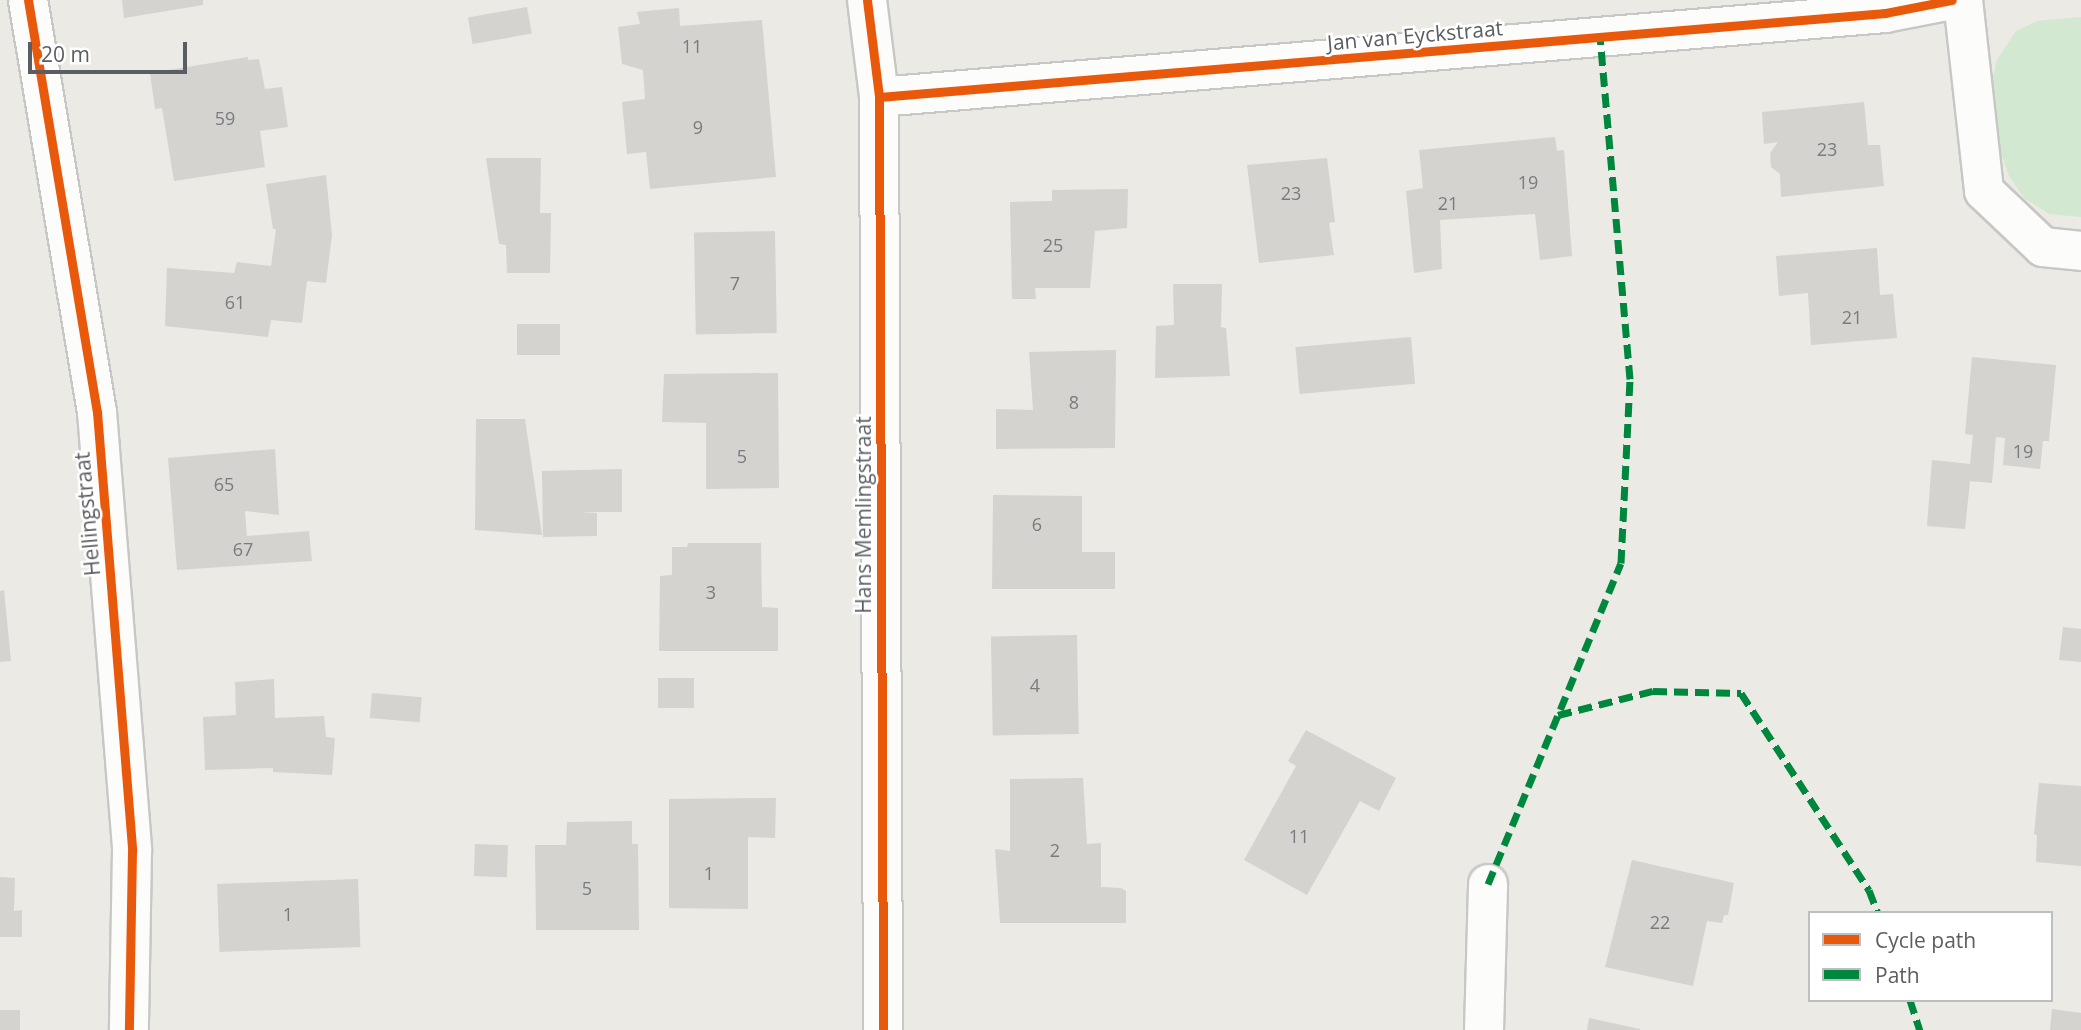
<!DOCTYPE html>
<html>
<head>
<meta charset="utf-8">
<style>
  body { margin:0 }
  #map { position:relative; width:2081px; height:1030px; overflow:hidden; background:#ebeae4; font-family:"Open Sans",sans-serif }
  div>[style] { position:absolute }
  .green>* { inset:0; background:#d2e8d0 }
  .building>* { inset:0; background:#d4d3cf; transform-origin:0 0 }
  .roads { filter:drop-shadow(2px 0 #c7c8c6) drop-shadow(-2px 0 #c7c8c6) drop-shadow(0 2px #c7c8c6) drop-shadow(0 -2px #c7c8c6) }
  .minor>* { height:38px; margin:-19px; padding:0 19px; transform-origin:19px; border-radius:19px; background:#fcfcfb }
  .quiet>* { height:7px; margin-top:-3.5px; transform-origin:0; background:repeating-linear-gradient(90deg,#00873e 0 14px,transparent 0 21px) }
  .cycleway>* { height:9px; margin:-4.5px; padding:0 4.5px; transform-origin:4.5px; border-radius:4.5px; background:#e8590c }
  span { translate:-50% -50%; white-space:nowrap; text-align:center; line-height:1.15; -webkit-text-stroke:5px #fff; paint-order:stroke }
  .number-label { font-size:18px; color:#797b7e }
  .number-label span { -webkit-text-stroke-width:0 }
  .street-label { font-size:21px; color:#5a5d63 }
  .legend { position:absolute; left:1808px; top:911px; width:245px; height:91px; box-sizing:border-box; background:#fff; border:2px solid #bdbec1; margin:0; padding:9px 12px; list-style:none; font-size:21px; color:#5a5d63 }
  .legend li { display:flex; align-items:center; gap:14px; height:35px }
  .legend b { width:35px; border:2px solid #bdbec1 }
  .scale { position:absolute; left:28px; top:42px; width:159px; height:32px; box-sizing:border-box; border:4px solid #5a5d63; border-top:0; padding-left:9px; font-size:21px; line-height:24px; white-space:nowrap; color:#5a5d63; -webkit-text-stroke:5px #fff; paint-order:stroke }
</style>
</head>
<body>
<div id="map">
  <div class="green">
    <div style="clip-path:polygon(2081px 17px,2081px 217px,2049px 214px,2024px 198px,2009px 176px,1996px 139px,1990px 89px,1997px 60px,2016px 31px,2037px 21px)"></div>
  </div>
  <div class="building">
    <div style="clip-path:polygon(122px 0,203px 0,203px 5px,124px 18px)"></div>
    <div style="left:527px;top:7px;width:27px;height:60px;rotate:80deg"></div>
    <div style="clip-path:polygon(679px 8px,680px 26px,762px 20px,776px 177px,650px 189px,646px 152px,627px 154px,622px 102px,645px 99px,643px 70px,622px 64px,618px 27px,640px 24px,637px 12px)"></div>
    <div style="clip-path:polygon(248px 57px,248px 60px,259px 59px,265px 89px,282px 87px,288px 127px,260px 131px,265px 167px,174px 181px,162px 108px,155px 109px,150px 73px)"></div>
    <div style="clip-path:polygon(1864px 102px,1868px 145px,1880px 145px,1884px 186px,1781px 197px,1780px 174px,1771px 167px,1770px 153px,1778px 142px,1764px 144px,1762px 112px)"></div>
    <div style="clip-path:polygon(1555px 137px,1557px 151px,1564px 150px,1572px 256px,1540px 260px,1535px 214px,1440px 220px,1442px 269px,1414px 273px,1406px 191px,1423px 188px,1419px 150px)"></div>
    <div style="clip-path:polygon(486px 158px,541px 158px,540px 213px,551px 213px,550px 273px,507px 273px,506px 245px,499px 244px)"></div>
    <div style="clip-path:polygon(1327px 158px,1335px 222px,1329px 223px,1334px 255px,1259px 263px,1247px 165px)"></div>
    <div style="clip-path:polygon(326px 175px,332px 235px,326px 283px,307px 281px,302px 323px,271px 320px,268px 337px,165px 326px,167px 268px,234px 273px,237px 262px,271px 266px,276px 229px,273px 229px,266px 184px)"></div>
    <div style="clip-path:polygon(1128px 189px,1127px 228px,1095px 231px,1090px 288px,1035px 288px,1036px 299px,1012px 299px,1010px 202px,1052px 201px,1052px 190px)"></div>
    <div style="left:775px;top:231px;width:102px;height:81px;rotate:89deg"></div>
    <div style="clip-path:polygon(1877px 248px,1880px 295px,1893px 294px,1897px 338px,1811px 345px,1808px 293px,1779px 296px,1776px 256px)"></div>
    <div style="clip-path:polygon(1173px 284px,1222px 284px,1221px 327px,1226px 328px,1230px 376px,1155px 378px,1156px 326px,1174px 325px)"></div>
    <div style="left:560px;top:324px;width:31px;height:43px;rotate:90deg"></div>
    <div style="left:1411px;top:337px;width:47px;height:116px;rotate:85deg"></div>
    <div style="clip-path:polygon(1116px 350px,1115px 448px,996px 449px,996px 409px,1033px 410px,1029px 352px)"></div>
    <div style="clip-path:polygon(1972px 357px,2056px 365px,2049px 441px,2043px 441px,2040px 469px,2003px 465px,2005px 438px,1996px 437px,1992px 483px,1970px 481px,1965px 529px,1927px 526px,1932px 460px,1970px 464px,1973px 435px,1965px 434px)"></div>
    <div style="clip-path:polygon(778px 373px,779px 488px,706px 489px,706px 423px,662px 422px,664px 374px)"></div>
    <div style="clip-path:polygon(476px 419px,525px 419px,542px 535px,475px 530px)"></div>
    <div style="clip-path:polygon(275px 449px,279px 515px,245px 511px,247px 536px,309px 531px,312px 561px,177px 570px,168px 458px)"></div>
    <div style="clip-path:polygon(622px 469px,622px 512px,579px 512px,597px 513px,597px 536px,543px 537px,542px 471px)"></div>
    <div style="clip-path:polygon(993px 495px,1082px 496px,1082px 552px,1115px 552px,1115px 589px,992px 589px)"></div>
    <div style="clip-path:polygon(688px 543px,761px 543px,762px 607px,778px 608px,778px 651px,659px 651px,660px 576px,672px 575px,672px 547px,687px 547px)"></div>
    <div style="clip-path:polygon(4px 590px,11px 661px,0 662px,0 591px)"></div>
    <div style="clip-path:polygon(2063px 627px,2081px 629px,2081px 662px,2059px 660px)"></div>
    <div style="left:1077px;top:635px;width:99px;height:86px;rotate:89deg"></div>
    <div style="left:694px;top:678px;width:30px;height:36px;rotate:90deg"></div>
    <div style="clip-path:polygon(274px 679px,275px 718px,324px 716px,326px 737px,335px 738px,332px 775px,273px 772px,273px 768px,205px 770px,203px 717px,236px 715px,235px 682px)"></div>
    <div style="left:372px;top:693px;width:50px;height:25px;rotate:5deg"></div>
    <div style="clip-path:polygon(1306px 730px,1396px 778px,1379px 811px,1360px 801px,1307px 895px,1244px 860px,1296px 766px,1288px 761px)"></div>
    <div style="clip-path:polygon(1083px 778px,1087px 844px,1101px 843px,1101px 887px,1121px 888px,1126px 891px,1126px 923px,1000px 923px,995px 849px,1010px 851px,1010px 779px)"></div>
    <div style="clip-path:polygon(2039px 783px,2081px 786px,2081px 866px,2036px 862px,2037px 835px,2034px 834px)"></div>
    <div style="clip-path:polygon(776px 798px,775px 838px,748px 837px,748px 909px,669px 908px,669px 799px)"></div>
    <div style="clip-path:polygon(632px 821px,632px 844px,638px 844px,639px 930px,536px 930px,535px 845px,566px 845px,567px 822px)"></div>
    <div style="left:475px;top:844px;width:33px;height:32px;rotate:2deg"></div>
    <div style="clip-path:polygon(1632px 860px,1734px 883px,1728px 915px,1724px 915px,1722px 923px,1707px 921px,1693px 986px,1605px 967px)"></div>
    <div style="clip-path:polygon(0 877px,15px 878px,14px 911px,22px 910px,22px 937px,0 937px)"></div>
    <div style="left:358px;top:879px;width:68px;height:141px;rotate:88deg"></div>
    <div style="clip-path:polygon(2052px 1009px,2081px 1013px,2081px 1030px,2050px 1030px)"></div>
    <div style="left:0;top:1010px;width:20px;height:20px"></div>
    <div style="clip-path:polygon(1589px 1018px,1640px 1029px,1640px 1030px,1587px 1030px)"></div>
  </div>
  <div class="roads">
    <div class="minor">
      <div style="left:28px;top:0;width:418px;rotate:80.5deg"></div>
      <div style="left:97px;top:412px;width:440px;rotate:85.4deg"></div>
      <div style="left:132px;top:851px;width:179px;rotate:91deg"></div>
      <div style="left:867px;top:0;width:98px;rotate:82.9deg"></div>
      <div style="left:879px;top:97px;width:933px;rotate:89.75deg"></div>
      <div style="left:1963px;top:0;width:192px;rotate:83.7deg"></div>
      <div style="left:1984px;top:191px;width:81px;rotate:43.5deg"></div>
      <div style="left:2043px;top:247px;width:38px;rotate:6deg"></div>
      <div style="left:879px;top:97px;width:1010px;rotate:-4.77deg"></div>
      <div style="left:1885px;top:13px;width:68px;rotate:-11deg"></div>
      <div style="left:1484px;top:1030px;width:146px;rotate:-88.4deg"></div>
    </div>
  </div>
  <div class="quiet">
    <div style="left:1558px;top:715px;width:98px;rotate:-14.2deg"></div>
    <div style="left:1653px;top:691px;width:88px;rotate:1.3deg"></div>
    <div style="left:1741px;top:693px;width:235px;rotate:57deg"></div>
    <div style="left:1869px;top:890px;width:25px;rotate:69deg"></div>
    <div style="left:1488px;top:884px;width:347px;rotate:-67.5deg"></div>
    <div style="left:1621px;top:563px;width:184px;rotate:-87.2deg"></div>
    <div style="left:1630px;top:379px;width:343px;rotate:-95deg"></div>
    <div style="left:1910px;top:1000px;width:32px;rotate:72deg"></div>
  </div>
  <div class="cycleway">
    <div style="left:28px;top:0;width:418px;rotate:80.5deg"></div>
    <div style="left:97px;top:412px;width:440px;rotate:85.4deg"></div>
    <div style="left:132px;top:851px;width:179px;rotate:91deg"></div>
    <div style="left:867px;top:0;width:98px;rotate:82.9deg"></div>
    <div style="left:879px;top:97px;width:933px;rotate:89.75deg"></div>
    <div style="left:879px;top:97px;width:1010px;rotate:-4.77deg"></div>
    <div style="left:1885px;top:13px;width:68px;rotate:-11deg"></div>
  </div>
  <div class="number-label">
    <span style="left:692px;top:46px">11</span>
    <span style="left:225px;top:118px">59</span>
    <span style="left:698px;top:127px">9</span>
    <span style="left:1827px;top:149px">23</span>
    <span style="left:1528px;top:182px">19</span>
    <span style="left:1291px;top:193px">23</span>
    <span style="left:1448px;top:203px">21</span>
    <span style="left:1053px;top:245px">25</span>
    <span style="left:735px;top:283px">7</span>
    <span style="left:235px;top:302px">61</span>
    <span style="left:1852px;top:317px">21</span>
    <span style="left:1074px;top:402px">8</span>
    <span style="left:2023px;top:451px">19</span>
    <span style="left:742px;top:456px">5</span>
    <span style="left:224px;top:484px">65</span>
    <span style="left:1037px;top:524px">6</span>
    <span style="left:243px;top:549px">67</span>
    <span style="left:711px;top:592px">3</span>
    <span style="left:1035px;top:685px">4</span>
    <span style="left:1299px;top:836px">11</span>
    <span style="left:1055px;top:850px">2</span>
    <span style="left:709px;top:873px">1</span>
    <span style="left:587px;top:888px">5</span>
    <span style="left:288px;top:914px">1</span>
    <span style="left:1660px;top:922px">22</span>
  </div>
  <div class="street-label">
    <span style="left:1415px;top:35px;rotate:-5deg">Jan van Eyckstraat</span>
    <span style="left:87px;top:514px;rotate:-95deg">Hellingstraat</span>
    <span style="left:863px;top:515px;rotate:-90deg">Hans Memlingstraat</span>
  </div>
  <ul class="legend">
  <li><b style="height:9px;background:#e8590c"></b>Cycle path</li>
  <li><b style="height:9px;background:#00873e"></b>Path</li>
  </ul>
  <div class="scale">20 m</div>
</div>
</body>
</html>
